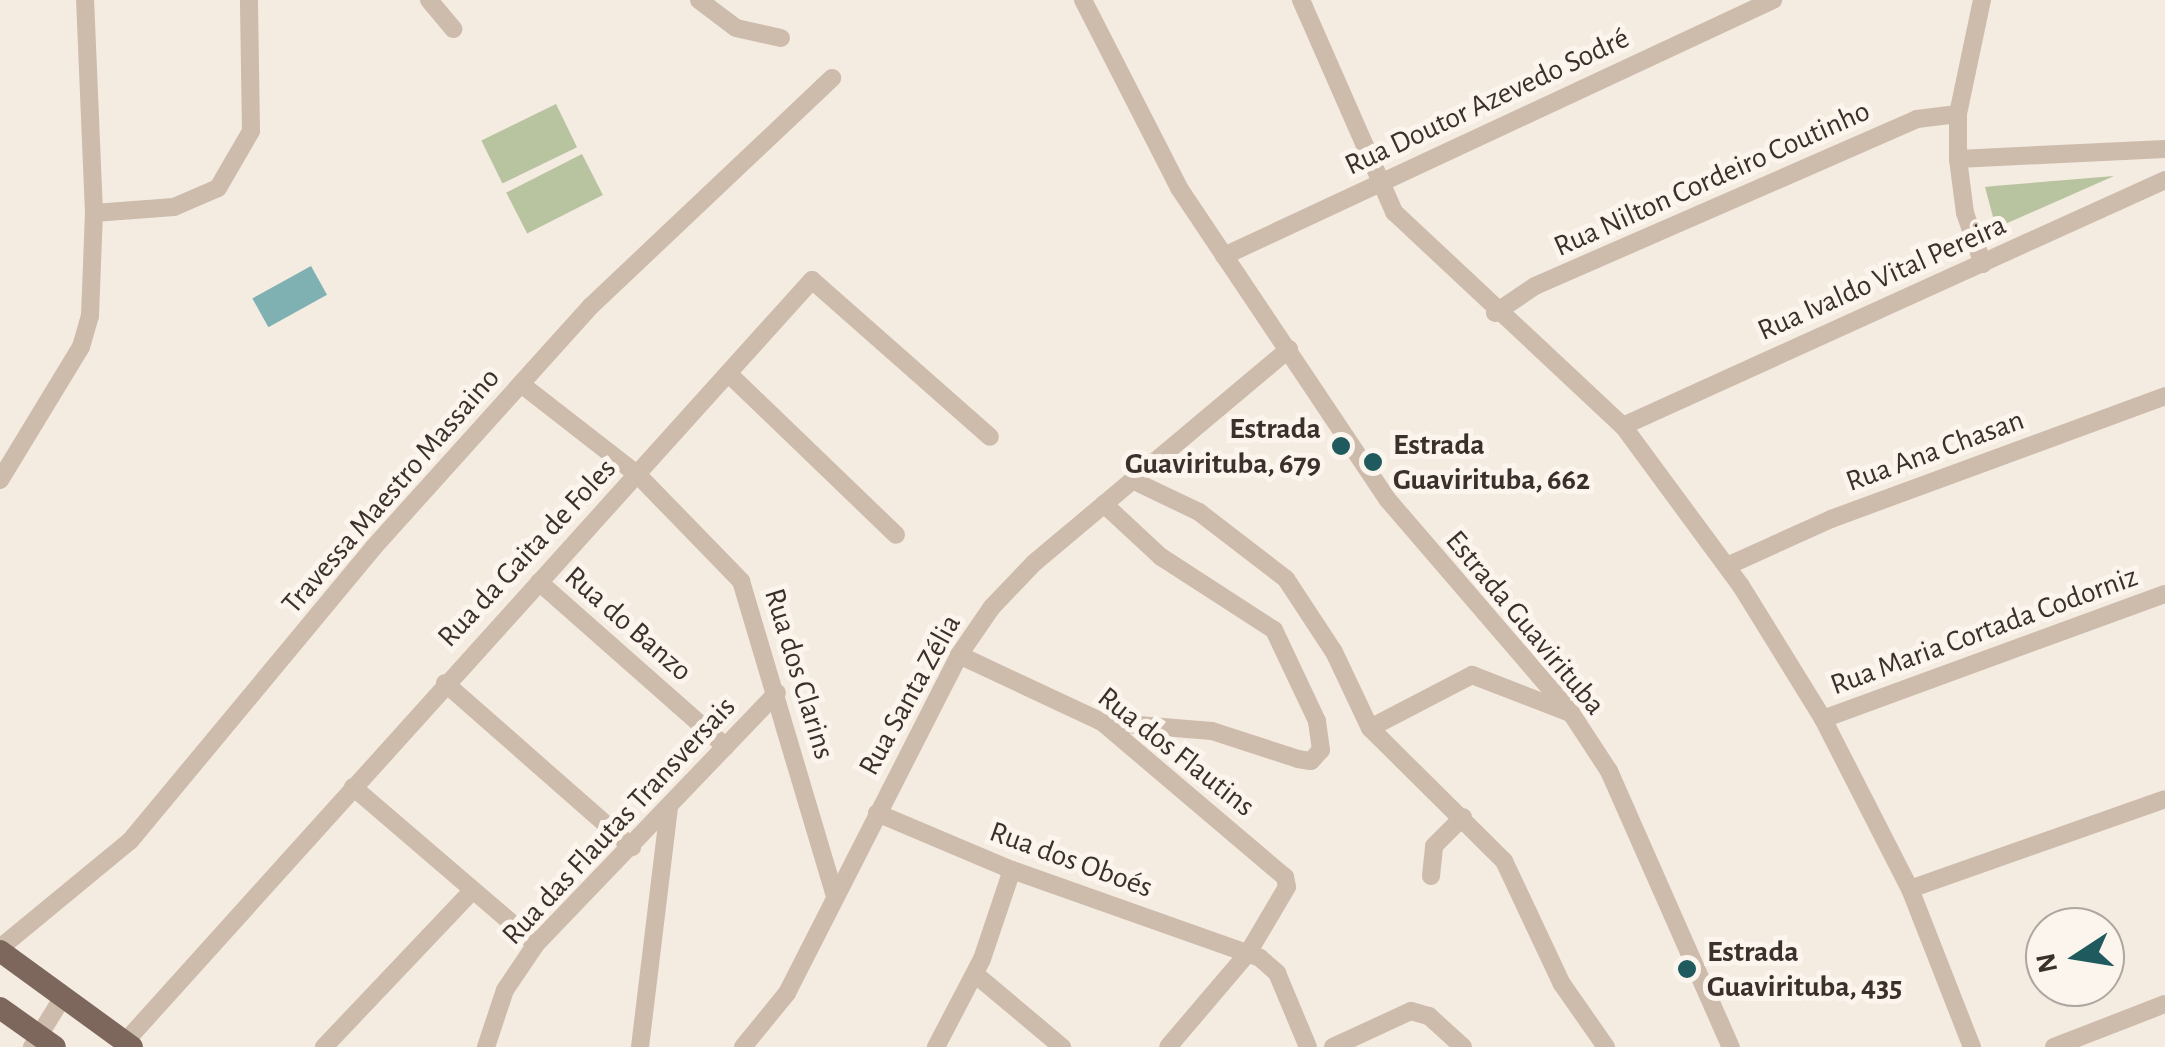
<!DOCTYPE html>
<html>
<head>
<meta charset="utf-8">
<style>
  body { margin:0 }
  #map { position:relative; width:2165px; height:1047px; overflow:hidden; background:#f4ebe1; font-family:"Alegreya Sans",sans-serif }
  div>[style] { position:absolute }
  .green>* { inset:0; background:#b8c4a0; transform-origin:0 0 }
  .water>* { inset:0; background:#7fb0b2; transform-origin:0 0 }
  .minor>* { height:18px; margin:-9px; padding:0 9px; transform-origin:9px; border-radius:9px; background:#cdbbac }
  .major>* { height:22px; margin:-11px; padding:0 11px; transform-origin:11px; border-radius:11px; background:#7d675c }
  .dots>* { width:28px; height:28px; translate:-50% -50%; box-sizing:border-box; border:5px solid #fbf5ee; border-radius:50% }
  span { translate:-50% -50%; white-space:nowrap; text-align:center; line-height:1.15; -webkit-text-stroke:10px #fbf5ee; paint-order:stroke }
  .street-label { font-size:30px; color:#3b302b }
  .poi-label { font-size:30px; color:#3b302b; font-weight:700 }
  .right { translate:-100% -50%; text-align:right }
  .left { translate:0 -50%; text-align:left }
  .north { position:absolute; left:2025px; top:907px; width:100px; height:100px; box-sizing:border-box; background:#fbf5ee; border:2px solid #aea6a0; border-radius:50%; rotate:258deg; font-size:28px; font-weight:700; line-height:40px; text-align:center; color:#3b302b }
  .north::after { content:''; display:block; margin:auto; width:35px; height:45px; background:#1f5a5e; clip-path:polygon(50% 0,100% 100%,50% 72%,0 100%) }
</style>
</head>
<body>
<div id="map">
  <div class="green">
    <div style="left:556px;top:104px;width:48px;height:83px;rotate:64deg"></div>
    <div style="left:582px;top:154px;width:46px;height:85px;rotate:63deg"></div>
    <div style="clip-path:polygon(2114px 176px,1996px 228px,1985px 187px,1994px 186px)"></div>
  </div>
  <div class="water">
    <div style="left:311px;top:266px;width:33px;height:67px;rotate:61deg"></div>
  </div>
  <div class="minor">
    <div style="left:429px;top:0;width:38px;rotate:50deg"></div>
    <div style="left:699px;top:0;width:46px;rotate:37.1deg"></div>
    <div style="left:736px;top:28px;width:46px;rotate:12.5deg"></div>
    <div style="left:1083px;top:0;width:211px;rotate:62.9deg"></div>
    <div style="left:1179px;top:188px;width:376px;rotate:56.2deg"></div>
    <div style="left:1388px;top:500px;width:281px;rotate:49.3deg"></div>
    <div style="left:1571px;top:713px;width:69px;rotate:56.8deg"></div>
    <div style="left:1609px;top:771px;width:302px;rotate:66.2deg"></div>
    <div style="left:1301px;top:0;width:232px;rotate:66.3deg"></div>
    <div style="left:1394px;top:212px;width:313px;rotate:43.1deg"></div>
    <div style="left:1623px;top:426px;width:199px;rotate:53.6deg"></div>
    <div style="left:1741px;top:586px;width:156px;rotate:58.3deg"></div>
    <div style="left:1823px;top:719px;width:191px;rotate:62.9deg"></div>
    <div style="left:1910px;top:889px;width:170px;rotate:68.6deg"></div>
    <div style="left:1982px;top:0;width:116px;rotate:101.9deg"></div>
    <div style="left:1958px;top:114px;width:45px;rotate:90deg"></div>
    <div style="left:1958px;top:159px;width:54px;rotate:82.6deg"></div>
    <div style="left:1965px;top:213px;width:54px;rotate:70.6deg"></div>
    <div style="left:1958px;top:159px;width:207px;rotate:-2.8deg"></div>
    <div style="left:94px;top:213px;width:80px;rotate:-4.3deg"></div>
    <div style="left:174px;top:207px;width:48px;rotate:-23.4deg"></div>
    <div style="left:218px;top:188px;width:66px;rotate:-59.9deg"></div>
    <div style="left:251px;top:131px;width:131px;rotate:-90.9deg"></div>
    <div style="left:1224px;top:256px;width:606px;rotate:-25deg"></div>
    <div style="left:1495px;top:313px;width:48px;rotate:-34deg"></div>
    <div style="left:1535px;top:286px;width:417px;rotate:-23.6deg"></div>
    <div style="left:1917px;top:119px;width:41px;rotate:-7deg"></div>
    <div style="left:731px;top:376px;width:229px;rotate:43.9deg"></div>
    <div style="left:521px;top:384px;width:148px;rotate:37.9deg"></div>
    <div style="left:638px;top:475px;width:148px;rotate:45.8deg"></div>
    <div style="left:741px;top:581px;width:329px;rotate:73.4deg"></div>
    <div style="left:1623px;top:426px;width:595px;rotate:-24.41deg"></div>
    <div style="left:0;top:480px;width:156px;rotate:-58.7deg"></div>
    <div style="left:81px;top:347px;width:32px;rotate:-74deg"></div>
    <div style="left:90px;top:316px;width:103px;rotate:-87.8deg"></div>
    <div style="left:94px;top:213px;width:213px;rotate:-92.4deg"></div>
    <div style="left:1132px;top:480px;width:74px;rotate:25.5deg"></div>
    <div style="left:1199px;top:512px;width:110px;rotate:37.6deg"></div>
    <div style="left:1286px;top:579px;width:87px;rotate:56.7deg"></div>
    <div style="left:1334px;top:652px;width:84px;rotate:64.7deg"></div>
    <div style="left:1370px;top:728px;width:189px;rotate:44.8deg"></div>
    <div style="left:1504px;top:861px;width:136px;rotate:64.8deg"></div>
    <div style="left:1562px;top:984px;width:77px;rotate:55.1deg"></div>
    <div style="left:1727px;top:566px;width:114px;rotate:-24.3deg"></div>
    <div style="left:1831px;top:519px;width:356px;rotate:-20.2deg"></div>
    <div style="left:539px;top:582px;width:249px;rotate:41.4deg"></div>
    <div style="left:959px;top:655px;width:158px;rotate:25.1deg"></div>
    <div style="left:1102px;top:722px;width:240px;rotate:40.3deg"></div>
    <div style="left:1285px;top:877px;width:10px;rotate:79deg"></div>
    <div style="left:1287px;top:887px;width:77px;rotate:120.6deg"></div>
    <div style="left:1248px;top:953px;width:123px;rotate:130.4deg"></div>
    <div style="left:445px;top:683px;width:249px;rotate:41.3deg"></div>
    <div style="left:1823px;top:719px;width:364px;rotate:-20.1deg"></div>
    <div style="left:1102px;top:722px;width:110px;rotate:4.7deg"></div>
    <div style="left:1212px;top:731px;width:90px;rotate:18deg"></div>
    <div style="left:1298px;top:759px;width:13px;rotate:9deg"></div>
    <div style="left:1311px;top:761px;width:15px;rotate:-48deg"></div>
    <div style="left:1321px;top:750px;width:29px;rotate:-98deg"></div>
    <div style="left:1317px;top:721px;width:101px;rotate:-115.3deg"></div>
    <div style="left:1274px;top:630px;width:135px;rotate:-147.1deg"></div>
    <div style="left:1161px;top:557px;width:78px;rotate:-137.1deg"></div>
    <div style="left:1370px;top:728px;width:115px;rotate:-27.5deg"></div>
    <div style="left:1472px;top:675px;width:105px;rotate:21.2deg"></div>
    <div style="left:353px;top:787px;width:241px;rotate:40.6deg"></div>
    <div style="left:877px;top:813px;width:147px;rotate:22.9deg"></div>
    <div style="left:1012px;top:870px;width:263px;rotate:19.5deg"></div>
    <div style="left:1260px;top:958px;width:23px;rotate:41deg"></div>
    <div style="left:1277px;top:973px;width:80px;rotate:67.3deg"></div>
    <div style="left:1431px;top:876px;width:30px;rotate:-84deg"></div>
    <div style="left:1434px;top:846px;width:41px;rotate:-45deg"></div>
    <div style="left:1910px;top:889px;width:270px;rotate:-19.4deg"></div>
    <div style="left:0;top:948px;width:168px;rotate:-39.5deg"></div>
    <div style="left:130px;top:841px;width:381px;rotate:-50.3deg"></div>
    <div style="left:373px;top:548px;width:326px;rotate:-48deg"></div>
    <div style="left:591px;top:306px;width:332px;rotate:-43.4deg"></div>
    <div style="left:975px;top:974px;width:114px;rotate:40deg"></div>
    <div style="left:125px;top:1042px;width:1026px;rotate:-47.96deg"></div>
    <div style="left:812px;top:280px;width:237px;rotate:41.4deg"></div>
    <div style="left:32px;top:1047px;width:59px;rotate:-58.2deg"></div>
    <div style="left:324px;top:1047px;width:214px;rotate:-46.5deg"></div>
    <div style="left:486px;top:1047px;width:60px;rotate:-71.6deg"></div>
    <div style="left:505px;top:990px;width:55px;rotate:-56deg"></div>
    <div style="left:536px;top:944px;width:348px;rotate:-46.2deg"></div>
    <div style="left:640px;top:1047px;width:240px;rotate:-83.1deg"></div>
    <div style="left:743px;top:1047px;width:70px;rotate:-50.8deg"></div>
    <div style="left:787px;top:993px;width:379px;rotate:-63deg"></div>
    <div style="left:959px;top:655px;width:58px;rotate:-55.5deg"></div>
    <div style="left:992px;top:607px;width:61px;rotate:-46.3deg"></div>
    <div style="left:1034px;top:563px;width:333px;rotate:-40deg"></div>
    <div style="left:936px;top:1047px;width:99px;rotate:-62.4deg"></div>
    <div style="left:982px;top:959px;width:94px;rotate:-71.4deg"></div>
    <div style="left:1333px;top:1047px;width:86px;rotate:-24.8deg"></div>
    <div style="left:1411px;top:1011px;width:19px;rotate:16deg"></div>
    <div style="left:1429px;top:1016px;width:46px;rotate:42.4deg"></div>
    <div style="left:2054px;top:1047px;width:119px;rotate:-21.2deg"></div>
  </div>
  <div class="major">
    <div style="left:0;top:951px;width:163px;rotate:36deg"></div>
    <div style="left:0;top:1008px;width:67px;rotate:35.3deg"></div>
  </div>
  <div class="dots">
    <div style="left:1341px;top:446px;background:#1f5a5e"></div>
    <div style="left:1373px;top:462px;background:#1f5a5e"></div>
    <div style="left:1687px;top:969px;background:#1f5a5e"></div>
  </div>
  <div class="street-label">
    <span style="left:1487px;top:102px;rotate:-25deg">Rua Doutor Azevedo Sodré</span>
    <span style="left:1712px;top:179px;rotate:-24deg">Rua Nilton Cordeiro Coutinho</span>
    <span style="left:1882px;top:278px;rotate:-24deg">Rua Ivaldo Vital Pereira</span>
    <span style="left:1935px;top:451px;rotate:-20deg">Rua Ana Chasan</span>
    <span style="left:391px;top:491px;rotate:-49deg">Travessa Maestro Massaino</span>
    <span style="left:527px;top:553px;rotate:-47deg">Rua da Gaita de Foles</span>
    <span style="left:1525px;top:623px;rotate:50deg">Estrada Guavirituba</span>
    <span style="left:628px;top:624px;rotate:41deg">Rua do Banzo</span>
    <span style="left:1984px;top:631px;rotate:-20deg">Rua Maria Cortada Codorniz</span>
    <span style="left:799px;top:674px;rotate:73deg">Rua dos Clarins</span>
    <span style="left:910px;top:695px;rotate:-61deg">Rua Santa Zélia</span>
    <span style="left:1176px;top:752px;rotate:38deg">Rua dos Flautins</span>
    <span style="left:619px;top:821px;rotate:-47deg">Rua das Flautas Transversais</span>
    <span style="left:1071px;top:860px;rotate:20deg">Rua dos Oboés</span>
  </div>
  <div class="poi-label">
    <span class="right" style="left:1321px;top:446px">Estrada<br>Guavirituba, 679</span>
    <span class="left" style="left:1393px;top:462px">Estrada<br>Guavirituba, 662</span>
    <span class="left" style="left:1707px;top:969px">Estrada<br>Guavirituba, 435</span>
  </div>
  <div class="north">N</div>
</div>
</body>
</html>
